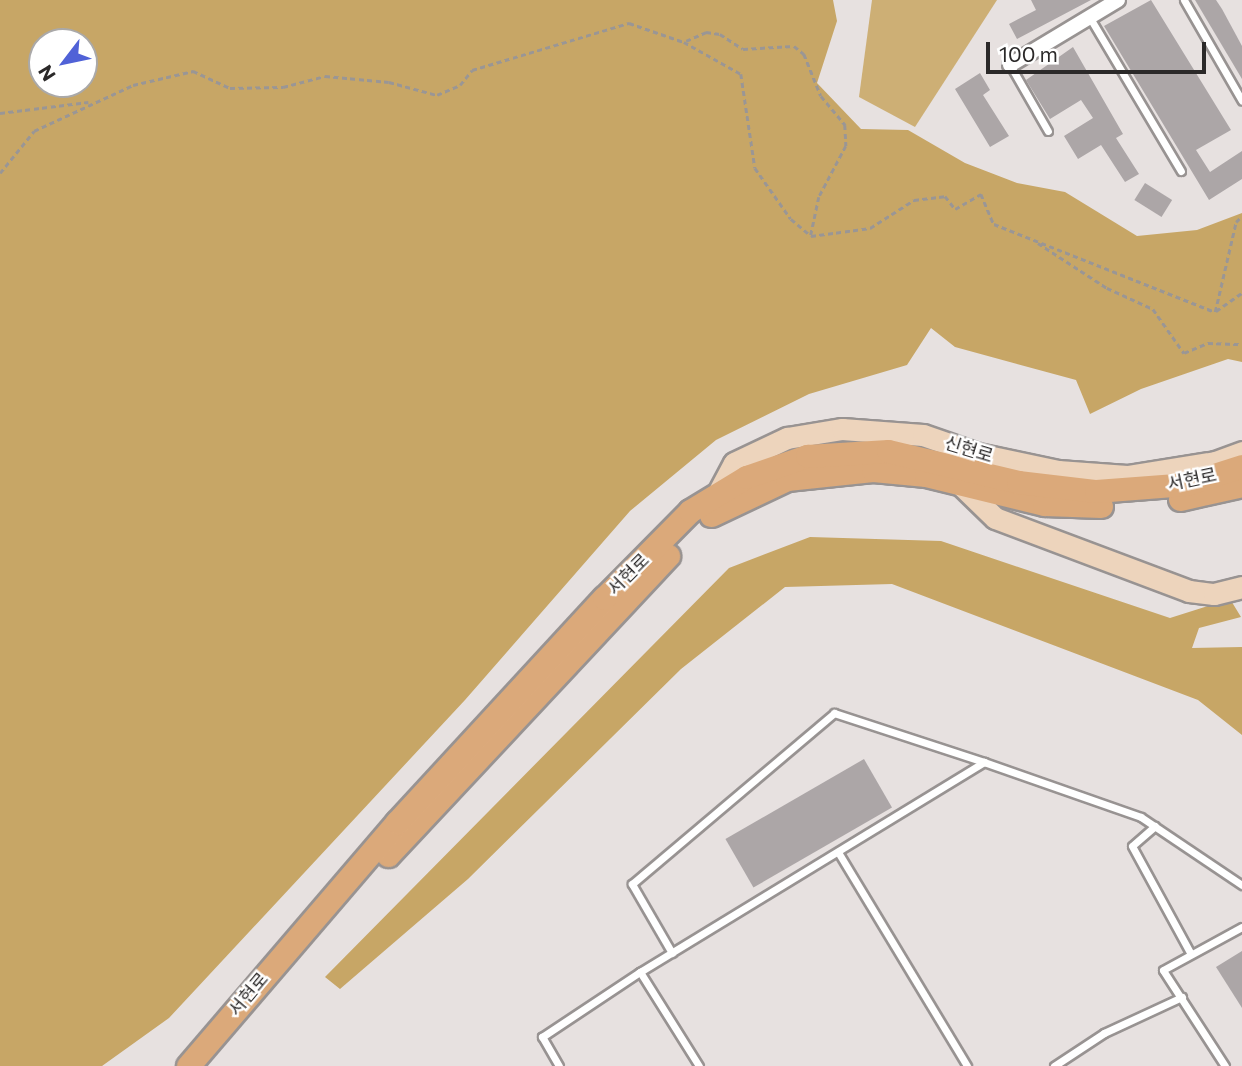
<!DOCTYPE html>
<html>
<head>
<meta charset="utf-8">
<style>
  body { margin:0 }
  #map { position:relative; width:1242px; height:1066px; overflow:hidden; background:#e7e1e0; font-family:Commissioner,"Noto Sans KR",sans-serif }
  div>[style] { position:absolute }
  .green>* { inset:0; background:#cdaf75 }
  .forest>* { inset:0; background:#c7a666 }
  .building>* { inset:0; background:#aca6a7; transform-origin:0 0 }
  .path>* { height:2.5px; margin-top:-1.25px; transform-origin:0; background:repeating-linear-gradient(90deg,#9a9695 0 5px,transparent 0 8.5px) }
  .roads { filter:drop-shadow(2px 0 #989392) drop-shadow(-2px 0 #989392) drop-shadow(0 2px #989392) drop-shadow(0 -2px #989392) }
  .service>* { height:7px; margin:-3.5px; padding:0 3.5px; transform-origin:3.5px; border-radius:3.5px; background:#fff }
  .minor>* { height:14px; margin:-7px; padding:0 7px; transform-origin:7px; border-radius:7px; background:#fff }
  .secondary>* { height:21px; margin:-10.5px; padding:0 10.5px; transform-origin:10.5px; border-radius:10.5px; background:#edd4bc }
  .primary>* { height:23px; margin:-11.5px; padding:0 11.5px; transform-origin:11.5px; border-radius:11.5px; background:#dba97a }
  span { translate:-50% -50%; white-space:nowrap; text-align:center; line-height:1.15; -webkit-text-stroke:5px #fff; paint-order:stroke }
  .street-label { font-size:18px; color:#2b2929 }
  .north { position:absolute; left:28px; top:28px; width:70px; height:70px; box-sizing:border-box; background:#fff; border:2px solid #aaa9a9; border-radius:50%; rotate:238deg; font-size:19px; font-weight:700; line-height:28px; text-align:center; color:#2b2929 }
  .north::after { content:''; display:block; margin:auto; width:24px; height:32px; background:#5062d7; clip-path:polygon(50% 0,100% 100%,50% 72%,0 100%) }
  .scale { position:absolute; left:986px; top:42px; width:220px; height:32px; box-sizing:border-box; border:4px solid #2b2929; border-top:0; padding-left:9px; font-size:21px; line-height:24px; white-space:nowrap; color:#2b2929; -webkit-text-stroke:5px #fff; paint-order:stroke }
</style>
</head>
<body>
<div id="map">
  <div class="green">
    <div style="clip-path:polygon(872px 0,997px 0,915px 127px,859px 97px)"></div>
  </div>
  <div class="forest">
    <div style="clip-path:polygon(evenodd,0 0,833px 0,837px 21px,817px 83px,861px 129px,908px 130px,965px 163px,1017px 183px,1065px 192px,1137px 236px,1197px 230px,1242px 213px,1242px 362px,1228px 359px,1141px 389px,1090px 414px,1076px 380px,955px 347px,931px 328px,907px 365px,809px 394px,716px 440px,630px 511px,465px 700px,169px 1018px,102px 1066px,0 1066px,0 0,42px 42px,84px 42px,84px 84px,42px 84px,42px 42px)"></div>
    <div style="clip-path:polygon(810px 537px,941px 541px,1170px 618px,1230px 599px,1241px 617px,1199px 628px,1192px 648px,1242px 647px,1242px 735px,1198px 700px,892px 584px,785px 587px,681px 669px,468px 879px,340px 989px,325px 977px,729px 568px)"></div>
  </div>
  <div class="building">
    <div style="clip-path:polygon(1031px 0,1091px 0,1017px 39px,1009px 24px,1036px 10px)"></div>
    <div style="clip-path:polygon(1151px 0,1231px 130px,1196px 150px,1210px 172px,1242px 151px,1242px 179px,1209px 200px,1104px 26px)"></div>
    <div style="clip-path:polygon(1195px 0,1216px 0,1222px 9px,1242px 46px,1242px 79px)"></div>
    <div style="clip-path:polygon(1073px 47px,1123px 134px,1116px 138px,1139px 174px,1125px 182px,1101px 145px,1078px 159px,1064px 136px,1093px 118px,1081px 100px,1050px 119px,1026px 80px)"></div>
    <div style="clip-path:polygon(980px 73px,990px 90px,983px 95px,1009px 136px,990px 147px,955px 89px)"></div>
    <div style="left:1145px;top:183px;width:32px;height:20px;rotate:32deg"></div>
    <div style="left:864px;top:759px;width:56px;height:160px;rotate:60deg"></div>
    <div style="clip-path:polygon(1242px 951px,1242px 1008px,1216px 967px)"></div>
  </div>
  <div class="path">
    <div style="left:686px;top:41px;width:22px;rotate:-24deg"></div>
    <div style="left:706px;top:32px;width:14px;rotate:8deg"></div>
    <div style="left:720px;top:34px;width:27px;rotate:33deg"></div>
    <div style="left:743px;top:49px;width:51px;rotate:-3.4deg"></div>
    <div style="left:794px;top:46px;width:13px;rotate:39deg"></div>
    <div style="left:804px;top:54px;width:45px;rotate:68deg"></div>
    <div style="left:821px;top:96px;width:38px;rotate:50deg"></div>
    <div style="left:845px;top:125px;width:21px;rotate:87deg"></div>
    <div style="left:846px;top:146px;width:58px;rotate:117.9deg"></div>
    <div style="left:819px;top:197px;width:40px;rotate:102deg"></div>
    <div style="left:0;top:113px;width:89px;rotate:-7.1deg"></div>
    <div style="left:0;top:173px;width:54px;rotate:-51deg"></div>
    <div style="left:34px;top:131px;width:109px;rotate:-24.9deg"></div>
    <div style="left:133px;top:85px;width:62px;rotate:-13.1deg"></div>
    <div style="left:193px;top:71px;width:41px;rotate:24.7deg"></div>
    <div style="left:230px;top:88px;width:53px;rotate:-1.1deg"></div>
    <div style="left:283px;top:87px;width:43px;rotate:-14.7deg"></div>
    <div style="left:325px;top:76px;width:64px;rotate:5.4deg"></div>
    <div style="left:389px;top:82px;width:50px;rotate:15.2deg"></div>
    <div style="left:437px;top:95px;width:25px;rotate:-23deg"></div>
    <div style="left:460px;top:85px;width:19px;rotate:-51deg"></div>
    <div style="left:472px;top:70px;width:164px;rotate:-16.7deg"></div>
    <div style="left:629px;top:23px;width:58px;rotate:19.1deg"></div>
    <div style="left:684px;top:42px;width:65px;rotate:29.3deg"></div>
    <div style="left:741px;top:74px;width:95px;rotate:81.5deg"></div>
    <div style="left:755px;top:168px;width:62px;rotate:54.8deg"></div>
    <div style="left:791px;top:219px;width:26px;rotate:40deg"></div>
    <div style="left:811px;top:236px;width:60px;rotate:-7.7deg"></div>
    <div style="left:870px;top:228px;width:52px;rotate:-32.5deg"></div>
    <div style="left:914px;top:200px;width:31px;rotate:-7deg"></div>
    <div style="left:945px;top:196px;width:16px;rotate:52deg"></div>
    <div style="left:955px;top:209px;width:30px;rotate:-30deg"></div>
    <div style="left:981px;top:194px;width:33px;rotate:67deg"></div>
    <div style="left:994px;top:224px;width:238px;rotate:21.7deg"></div>
    <div style="left:1215px;top:312px;width:92px;rotate:-76.9deg"></div>
    <div style="left:1236px;top:222px;width:8px;rotate:-45deg"></div>
    <div style="left:1038px;top:243px;width:82px;rotate:33.1deg"></div>
    <div style="left:1107px;top:288px;width:51px;rotate:24.5deg"></div>
    <div style="left:1153px;top:309px;width:54px;rotate:54.8deg"></div>
    <div style="left:1184px;top:353px;width:26px;rotate:-23deg"></div>
    <div style="left:1208px;top:343px;width:34px;rotate:2deg"></div>
    <div style="left:1216px;top:311px;width:32px;rotate:-35deg"></div>
  </div>
  <div class="roads">
    <div class="service">
      <div style="left:1184px;top:0;width:116px;rotate:60.1deg"></div>
      <div style="left:1090px;top:18px;width:178px;rotate:59.3deg"></div>
      <div style="left:1010px;top:65px;width:76px;rotate:60.1deg"></div>
      <div style="left:1155px;top:826px;width:30px;rotate:139deg"></div>
      <div style="left:1132px;top:846px;width:123px;rotate:61.4deg"></div>
      <div style="left:838px;top:852px;width:250px;rotate:58.9deg"></div>
      <div style="left:672px;top:953px;width:80px;rotate:-120.1deg"></div>
      <div style="left:632px;top:884px;width:265px;rotate:-40.2deg"></div>
      <div style="left:834px;top:713px;width:158px;rotate:18.1deg"></div>
      <div style="left:559px;top:1066px;width:34px;rotate:-120deg"></div>
      <div style="left:542px;top:1037px;width:118px;rotate:-33.6deg"></div>
      <div style="left:699px;top:1066px;width:111px;rotate:-122.1deg"></div>
      <div style="left:640px;top:972px;width:403px;rotate:-31.4deg"></div>
      <div style="left:984px;top:762px;width:166px;rotate:19.3deg"></div>
      <div style="left:1141px;top:817px;width:122px;rotate:34deg"></div>
      <div style="left:1054px;top:1066px;width:60px;rotate:-33.4deg"></div>
      <div style="left:1104px;top:1033px;width:86px;rotate:-24.8deg"></div>
      <div style="left:1225px;top:1066px;width:114px;rotate:-122.9deg"></div>
      <div style="left:1163px;top:970px;width:90px;rotate:-28.6deg"></div>
    </div>
    <div class="minor">
      <div style="left:1010px;top:65px;width:126px;rotate:-31deg"></div>
    </div>
    <div class="secondary">
      <div style="left:961px;top:485px;width:47px;rotate:44.1deg"></div>
      <div style="left:995px;top:518px;width:207px;rotate:20.6deg"></div>
      <div style="left:1189px;top:591px;width:25px;rotate:7deg"></div>
      <div style="left:1214px;top:594px;width:29px;rotate:-14deg"></div>
      <div style="left:717px;top:495px;width:36px;rotate:-62deg"></div>
      <div style="left:734px;top:463px;width:59px;rotate:-25.3deg"></div>
      <div style="left:787px;top:438px;width:56px;rotate:-9.3deg"></div>
      <div style="left:842px;top:429px;width:81px;rotate:4.2deg"></div>
      <div style="left:923px;top:435px;width:58px;rotate:19.1deg"></div>
      <div style="left:978px;top:454px;width:82px;rotate:12deg"></div>
      <div style="left:1058px;top:471px;width:69px;rotate:4.1deg"></div>
      <div style="left:1127px;top:476px;width:89px;rotate:-9deg"></div>
      <div style="left:1215px;top:462px;width:29px;rotate:-20deg"></div>
    </div>
    <div class="primary">
      <div style="left:1180px;top:499px;width:64px;rotate:-12.7deg"></div>
      <div style="left:711px;top:515px;width:84px;rotate:-25.3deg"></div>
      <div style="left:787px;top:479px;width:86px;rotate:-6deg"></div>
      <div style="left:873px;top:470px;width:53px;rotate:5.4deg"></div>
      <div style="left:926px;top:475px;width:122px;rotate:13.8deg"></div>
      <div style="left:1044px;top:504px;width:57px;rotate:2deg"></div>
      <div style="left:388px;top:855px;width:410px;rotate:-46.9deg"></div>
      <div style="left:188px;top:1066px;width:321px;rotate:-49.4deg"></div>
      <div style="left:397px;top:822px;width:305px;rotate:-47.3deg"></div>
      <div style="left:604px;top:598px;width:122px;rotate:-45.3deg"></div>
      <div style="left:690px;top:511px;width:66px;rotate:-31.3deg"></div>
      <div style="left:746px;top:477px;width:65px;rotate:-19deg"></div>
      <div style="left:807px;top:456px;width:81px;rotate:-3.5deg"></div>
      <div style="left:888px;top:451px;width:134px;rotate:13.4deg"></div>
      <div style="left:1018px;top:482px;width:79px;rotate:6.6deg"></div>
      <div style="left:1096px;top:491px;width:90px;rotate:-4.4deg"></div>
      <div style="left:1186px;top:484px;width:59px;rotate:-17.8deg"></div>
    </div>
  </div>
  <div class="street-label">
    <span style="left:969px;top:449px;rotate:17deg">신현로</span>
    <span style="left:1192px;top:479px;rotate:-12deg">서현로</span>
    <span style="left:628px;top:574px;rotate:-45deg">서현로</span>
    <span style="left:248px;top:994px;rotate:-50deg">서현로</span>
  </div>
  <div class="north">N</div>
  <div class="scale">100 m</div>
</div>
</body>
</html>
